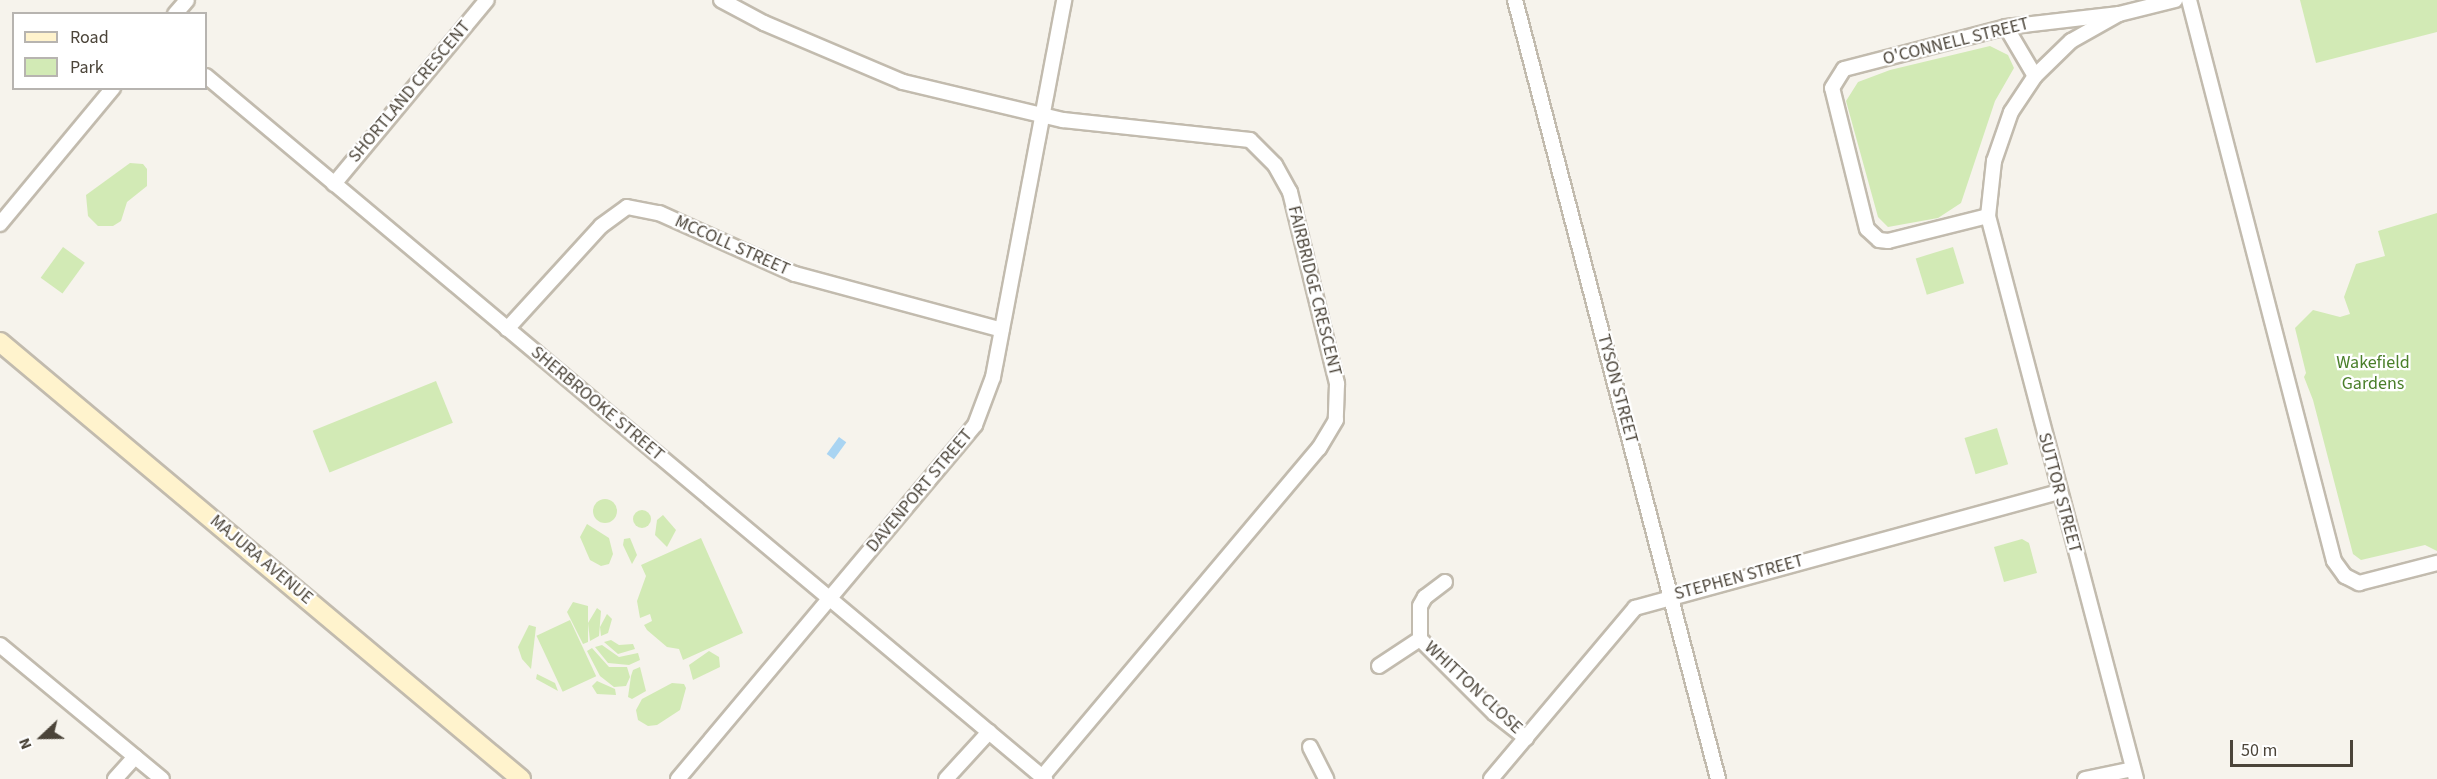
<!DOCTYPE html>
<html>
<head>
<meta charset="utf-8">
<style>
  body { margin:0 }
  #map { position:relative; width:2437px; height:779px; overflow:hidden; background:#f6f3ec; font-family:"Source Sans 3",sans-serif }
  div>[style] { position:absolute }
  .green>* { inset:0; background:#d2eab5; transform-origin:0 0 }
  .round { border-radius:50% }
  .water>* { inset:0; background:#a9d4f2; transform-origin:0 0 }
  .roads { filter:drop-shadow(2px 0 #c2bbae) drop-shadow(-2px 0 #c2bbae) drop-shadow(0 2px #c2bbae) drop-shadow(0 -2px #c2bbae) }
  .street>* { height:14px; margin:-7px; padding:0 7px; transform-origin:7px; border-radius:7px; background:#fff }
  .secondary>* { height:18px; margin:-9px; padding:0 9px; transform-origin:9px; border-radius:9px; background:#fff3cd }
  span { translate:-50% -50%; white-space:nowrap; text-align:center; line-height:1.15; -webkit-text-stroke:4.5px #fff; paint-order:stroke }
  .street-label { font-size:18px; color:#4b4439 }
  .park-label { font-size:18px; color:#4a7f2a }
  .legend { position:absolute; left:12px; top:12px; width:195px; height:78px; box-sizing:border-box; background:#fff; border:2px solid #b7b4b0; margin:0; padding:8px 10px; list-style:none; font-size:18px; color:#4b4439 }
  .legend li { display:flex; align-items:center; gap:12px; height:30px }
  .legend b { width:30px; border:2px solid #b7b4b0 }
  .north { position:absolute; left:12px; top:707px; width:60px; height:60px; -webkit-text-stroke:4px #fff; paint-order:stroke; rotate:248deg; font-size:16px; font-weight:700; line-height:24px; text-align:center; color:#4b4439 }
  .north::after { content:''; display:block; margin:auto; width:21px; height:27px; background:#4b4439; clip-path:polygon(50% 0,100% 100%,50% 72%,0 100%) }
  .scale { position:absolute; left:2230px; top:740px; width:123px; height:27px; box-sizing:border-box; border:3px solid #4b4439; border-top:0; padding-left:8px; font-size:18px; line-height:21px; white-space:nowrap; color:#4b4439; -webkit-text-stroke:4px #fff; paint-order:stroke }
</style>
</head>
<body>
<div id="map">
  <div class="green">
    <div style="clip-path:polygon(2300px 0,2437px 0,2437px 32px,2316px 63px)"></div>
    <div style="clip-path:polygon(1990px 46px,2008px 55px,2014px 68px,1995px 101px,1961px 203px,1938px 218px,1888px 227px,1878px 217px,1846px 101px,1858px 82px,1890px 70px)"></div>
    <div style="clip-path:polygon(130px 163px,143px 164px,147px 169px,147px 186px,127px 202px,121px 221px,113px 226px,98px 226px,88px 216px,86px 195px)"></div>
    <div style="clip-path:polygon(2437px 213px,2437px 551px,2425px 545px,2361px 560px,2353px 554px,2313px 400px,2304px 377px,2306px 373px,2295px 328px,2313px 310px,2340px 317px,2350px 314px,2344px 297px,2356px 264px,2385px 256px,2378px 231px)"></div>
    <div style="left:63px;top:247px;width:27px;height:38px;rotate:36deg"></div>
    <div style="left:1953px;top:247px;width:38px;height:39px;rotate:73deg"></div>
    <div style="left:436px;top:381px;width:45px;height:133px;rotate:68deg"></div>
    <div style="left:1997px;top:428px;width:38px;height:34px;rotate:73deg"></div>
    <div class="round" style="left:593px;top:499px;width:24px;height:24px"></div>
    <div class="round" style="left:633px;top:510px;width:18px;height:18px"></div>
    <div style="clip-path:polygon(663px 515px,676px 530px,667px 547px,655px 535px,657px 520px)"></div>
    <div style="clip-path:polygon(587px 524px,609px 538px,613px 554px,609px 564px,601px 566px,590px 560px,580px 537px)"></div>
    <div style="clip-path:polygon(630px 538px,637px 555px,632px 564px,623px 545px,624px 539px)"></div>
    <div style="clip-path:polygon(701px 538px,743px 633px,683px 660px,679px 649px,667px 647px,647px 630px,644px 625px,652px 621px,650px 614px,640px 618px,637px 601px,646px 576px,641px 565px)"></div>
    <div style="clip-path:polygon(2022px 539px,2029px 543px,2037px 573px,2004px 582px,1994px 547px)"></div>
    <div style="clip-path:polygon(573px 602px,588px 606px,588px 642px,583px 644px,567px 612px)"></div>
    <div style="clip-path:polygon(597px 608px,601px 611px,599px 636px,590px 641px,588px 623px)"></div>
    <div style="clip-path:polygon(607px 614px,612px 619px,608px 633px,601px 636px,600px 627px)"></div>
    <div style="left:570px;top:620px;width:62px;height:37px;rotate:65deg"></div>
    <div style="clip-path:polygon(529px 625px,536px 627px,531px 669px,522px 659px,518px 647px)"></div>
    <div style="clip-path:polygon(611px 640px,619px 645px,633px 644px,635px 649px,618px 654px,604px 642px)"></div>
    <div style="clip-path:polygon(602px 645px,619px 657px,638px 653px,640px 660px,629px 665px,608px 663px,595px 647px)"></div>
    <div style="clip-path:polygon(592px 648px,609px 667px,627px 667px,630px 677px,626px 686px,614px 687px,600px 676px,587px 651px)"></div>
    <div style="clip-path:polygon(709px 651px,719px 657px,720px 667px,693px 680px,689px 665px)"></div>
    <div style="clip-path:polygon(640px 667px,646px 691px,632px 699px,628px 697px,631px 676px,633px 670px)"></div>
    <div style="clip-path:polygon(537px 674px,555px 683px,558px 691px,536px 679px)"></div>
    <div style="clip-path:polygon(597px 681px,615px 689px,616px 695px,597px 694px,592px 686px)"></div>
    <div style="clip-path:polygon(672px 683px,684px 684px,686px 688px,680px 710px,657px 725px,648px 726px,638px 720px,636px 710px,642px 699px)"></div>
  </div>
  <div class="water">
    <div style="left:839px;top:437px;width:9px;height:21px;rotate:36deg"></div>
  </div>
  <div class="roads">
    <div class="street">
      <div style="left:721px;top:0;width:49px;rotate:28.1deg"></div>
      <div style="left:764px;top:23px;width:151px;rotate:23deg"></div>
      <div style="left:903px;top:82px;width:164px;rotate:13.4deg"></div>
      <div style="left:1063px;top:120px;width:188px;rotate:6.1deg"></div>
      <div style="left:1250px;top:140px;width:35px;rotate:45deg"></div>
      <div style="left:1275px;top:165px;width:31px;rotate:61deg"></div>
      <div style="left:1290px;top:192px;width:198px;rotate:76.2deg"></div>
      <div style="left:1337px;top:384px;width:36px;rotate:92deg"></div>
      <div style="left:1336px;top:420px;width:33px;rotate:121deg"></div>
      <div style="left:1319px;top:448px;width:430px;rotate:130.1deg"></div>
      <div style="left:1515px;top:0;width:805px;rotate:75.39deg"></div>
      <div style="left:2189px;top:0;width:579px;rotate:75.51deg"></div>
      <div style="left:2334px;top:561px;width:19px;rotate:54deg"></div>
      <div style="left:2345px;top:576px;width:16px;rotate:27deg"></div>
      <div style="left:2359px;top:583px;width:81px;rotate:-14.4deg"></div>
      <div style="left:175px;top:14px;width:18px;rotate:-49deg"></div>
      <div style="left:2119px;top:14px;width:55px;rotate:150.6deg"></div>
      <div style="left:2071px;top:41px;width:50px;rotate:135.8deg"></div>
      <div style="left:2035px;top:76px;width:43px;rotate:123.7deg"></div>
      <div style="left:2011px;top:112px;width:52px;rotate:109.1deg"></div>
      <div style="left:1994px;top:161px;width:55px;rotate:96.2deg"></div>
      <div style="left:1988px;top:216px;width:582px;rotate:75.27deg"></div>
      <div style="left:2006px;top:27px;width:57px;rotate:59.4deg"></div>
      <div style="left:206px;top:76px;width:1095px;rotate:39.96deg"></div>
      <div style="left:334px;top:184px;width:239px;rotate:-50.3deg"></div>
      <div style="left:1988px;top:216px;width:103px;rotate:166deg"></div>
      <div style="left:1888px;top:241px;width:9px;rotate:-174deg"></div>
      <div style="left:1879px;top:240px;width:16px;rotate:-137deg"></div>
      <div style="left:1867px;top:229px;width:145px;rotate:-103.9deg"></div>
      <div style="left:1832px;top:88px;width:22px;rotate:-58deg"></div>
      <div style="left:1844px;top:69px;width:167px;rotate:-14.5deg"></div>
      <div style="left:2006px;top:27px;width:114px;rotate:-6.6deg"></div>
      <div style="left:2119px;top:14px;width:58px;rotate:-14deg"></div>
      <div style="left:0;top:224px;width:177px;rotate:-50.3deg"></div>
      <div style="left:507px;top:329px;width:139px;rotate:-47.6deg"></div>
      <div style="left:601px;top:226px;width:32px;rotate:-36deg"></div>
      <div style="left:627px;top:207px;width:33px;rotate:11deg"></div>
      <div style="left:659px;top:213px;width:149px;rotate:24.2deg"></div>
      <div style="left:795px;top:274px;width:214px;rotate:15.1deg"></div>
      <div style="left:1445px;top:582px;width:25px;rotate:143deg"></div>
      <div style="left:1425px;top:597px;width:10px;rotate:119deg"></div>
      <div style="left:1420px;top:606px;width:33px;rotate:90deg"></div>
      <div style="left:1420px;top:639px;width:105px;rotate:45deg"></div>
      <div style="left:1494px;top:713px;width:41px;rotate:38deg"></div>
      <div style="left:0;top:645px;width:210px;rotate:39.6deg"></div>
      <div style="left:1379px;top:666px;width:49px;rotate:-33.4deg"></div>
      <div style="left:1310px;top:747px;width:36px;rotate:63deg"></div>
      <div style="left:115px;top:779px;width:30px;rotate:-48deg"></div>
      <div style="left:678px;top:779px;width:462px;rotate:-50deg"></div>
      <div style="left:975px;top:425px;width:51px;rotate:-69.4deg"></div>
      <div style="left:993px;top:377px;width:384px;rotate:-79.3deg"></div>
      <div style="left:946px;top:779px;width:64px;rotate:-47.5deg"></div>
      <div style="left:1491px;top:779px;width:224px;rotate:-49.9deg"></div>
      <div style="left:1635px;top:608px;width:440px;rotate:-15.3deg"></div>
      <div style="left:2085px;top:779px;width:49px;rotate:-11.8deg"></div>
    </div>
    <div class="secondary">
      <div style="left:0;top:342px;width:680px;rotate:39.99deg"></div>
    </div>
  </div>
  <div class="street-label">
    <span style="left:1956px;top:42px;rotate:-14deg">O'CONNELL STREET</span>
    <span style="left:410px;top:92px;rotate:-50deg">SHORTLAND CRESCENT</span>
    <span style="left:732px;top:246px;rotate:24deg">MCCOLL STREET</span>
    <span style="left:1314px;top:291px;rotate:76deg">FAIRBRIDGE CRESCENT</span>
    <span style="left:1617px;top:389px;rotate:75deg">TYSON STREET</span>
    <span style="left:597px;top:404px;rotate:40deg">SHERBROOKE STREET</span>
    <span style="left:920px;top:491px;rotate:-50deg">DAVENPORT STREET</span>
    <span style="left:2059px;top:493px;rotate:75deg">SUTTOR STREET</span>
    <span style="left:261px;top:560px;rotate:40deg">MAJURA AVENUE</span>
    <span style="left:1739px;top:578px;rotate:-15deg">STEPHEN STREET</span>
    <span style="left:1473px;top:688px;rotate:43deg">WHITTON CLOSE</span>
  </div>
  <div class="park-label">
    <span style="left:2373px;top:374px">Wakefield<br>Gardens</span>
  </div>
  <ul class="legend">
  <li><b style="height:8px;background:#fff3cd"></b>Road</li>
  <li><b style="height:16px;background:#d2eab5"></b>Park</li>
  </ul>
  <div class="north">N</div>
  <div class="scale">50 m</div>
</div>
</body>
</html>
